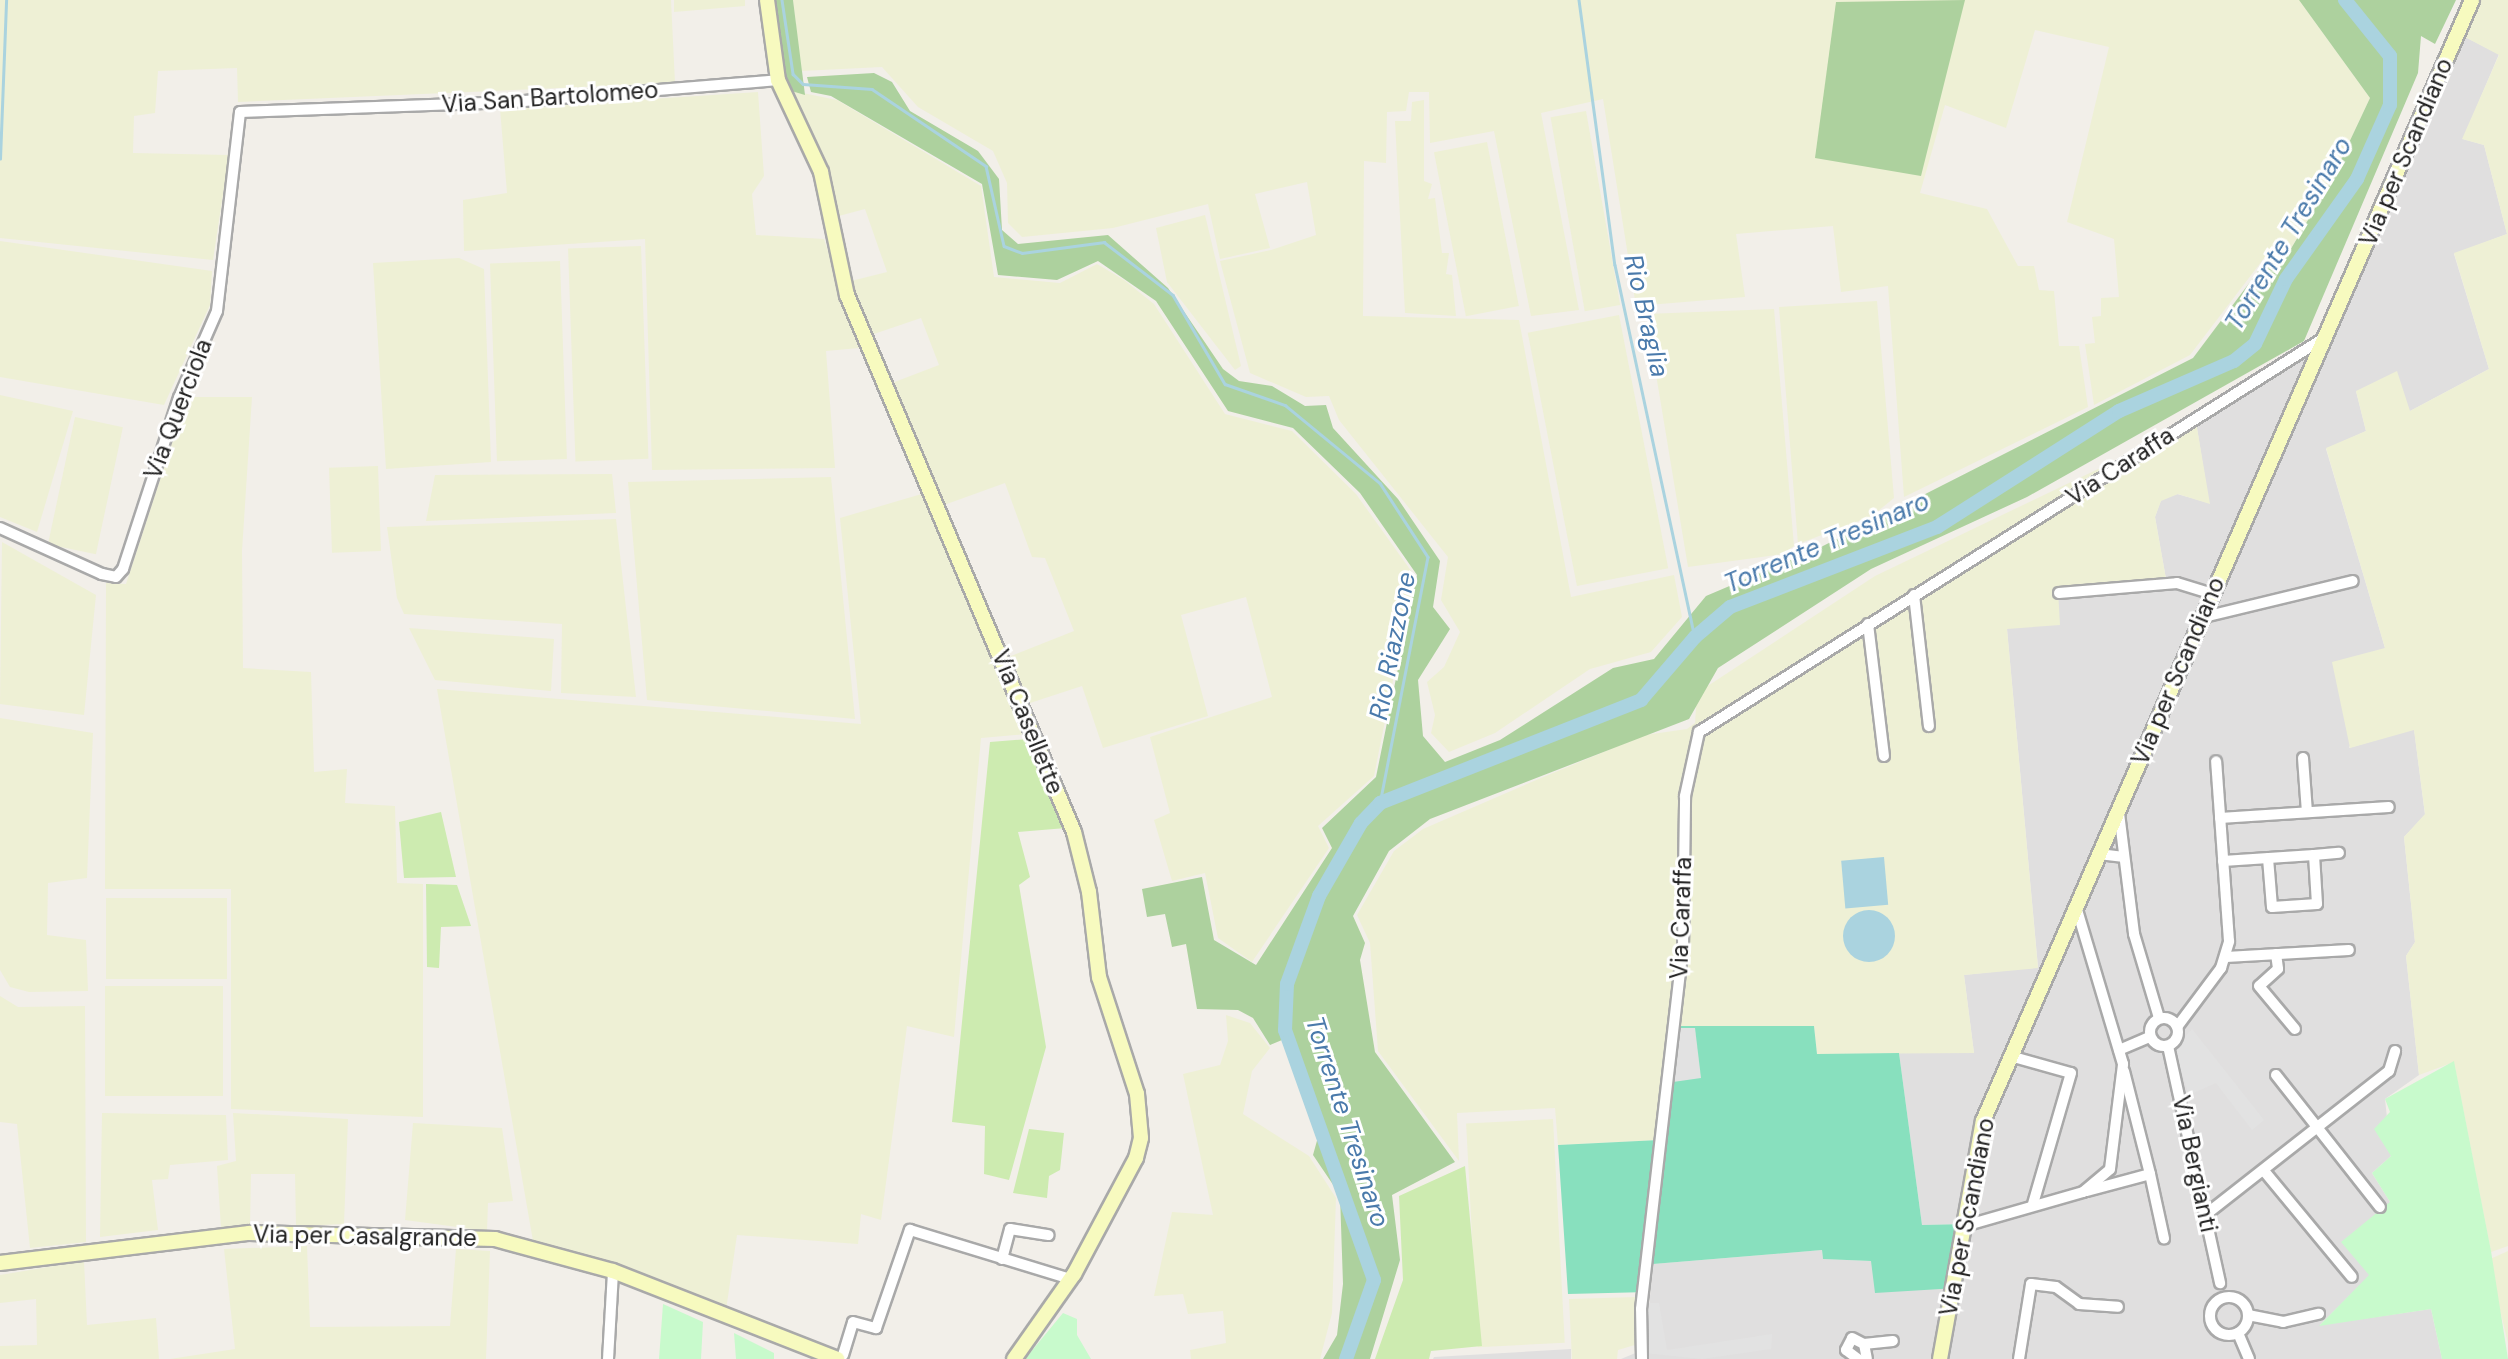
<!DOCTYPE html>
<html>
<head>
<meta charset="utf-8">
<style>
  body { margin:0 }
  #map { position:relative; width:2508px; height:1359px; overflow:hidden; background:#f2efe9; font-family:"DM Sans",sans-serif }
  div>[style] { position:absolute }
  .residential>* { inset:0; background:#e0dfdf }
  .farmland>* { inset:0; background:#eef0d5; transform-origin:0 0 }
  .grass>* { inset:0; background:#cdebb0 }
  .forest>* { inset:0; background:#add19e }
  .park>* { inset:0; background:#c8facc }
  .pitch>* { inset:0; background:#88e0be }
  .parking>* { inset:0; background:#e2e2e2 }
  .water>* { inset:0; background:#aad3df; transform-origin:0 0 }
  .round { border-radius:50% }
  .stream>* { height:2.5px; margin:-1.25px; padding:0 1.25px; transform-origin:1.25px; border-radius:1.25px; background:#aad3df }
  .river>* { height:14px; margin:-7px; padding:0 7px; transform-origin:7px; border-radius:7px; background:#aad3df }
  .roads { filter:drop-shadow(2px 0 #a9a9a9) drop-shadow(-2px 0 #a9a9a9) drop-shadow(0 2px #a9a9a9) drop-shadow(0 -2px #a9a9a9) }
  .street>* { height:10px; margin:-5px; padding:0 5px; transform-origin:5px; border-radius:5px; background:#fff }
  .street>.ring { margin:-5px; padding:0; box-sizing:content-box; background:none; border:10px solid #fff; border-radius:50% }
  .secondary>* { height:14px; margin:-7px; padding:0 7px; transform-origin:7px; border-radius:7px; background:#f7fabf }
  span { translate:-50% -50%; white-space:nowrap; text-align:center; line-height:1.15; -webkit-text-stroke:6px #fff; paint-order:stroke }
  .street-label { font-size:24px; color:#222 }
  .water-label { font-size:26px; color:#4a7aab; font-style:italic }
</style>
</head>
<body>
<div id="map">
  <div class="residential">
    <div style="clip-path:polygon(2457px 33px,2499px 54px,2463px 139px,2484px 145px,2507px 234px,2454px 254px,2489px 369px,2410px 411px,2356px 391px,2366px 431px,2326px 449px,2385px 648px,2349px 748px,2414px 729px,2425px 815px,2404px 837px,2415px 942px,2406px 956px,2419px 1075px,2385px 1099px,2391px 1156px,2372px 1173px,2390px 1202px,2370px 1275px,2320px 1325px,2431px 1309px,2442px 1359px,1621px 1359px,1645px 1349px,1653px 1264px,1822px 1250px,1823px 1259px,1871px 1261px,1967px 1224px,1922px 1225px,1899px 1053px,1974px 1053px,1964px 975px,2038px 967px,2007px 629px,2058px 589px,2166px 579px,2155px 517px,2161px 500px,2177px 494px,2209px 503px,2196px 422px,2306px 353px,2329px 328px)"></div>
    <div style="clip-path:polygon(1571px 1349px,1571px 1359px,1433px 1359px,1434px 1357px)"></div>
  </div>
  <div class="farmland">
    <div style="clip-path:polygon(0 0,671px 0,675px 83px,238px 102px,237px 68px,158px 71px,155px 113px,134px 116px,133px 153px,229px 155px,213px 260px,0 238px)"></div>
    <div style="clip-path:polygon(674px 0,745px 0,745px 6px,674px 12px)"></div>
    <div style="clip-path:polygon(793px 0,2299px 0,2370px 98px,2331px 181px,2275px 275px,2271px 249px,2190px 355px,2094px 405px,2085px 344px,2095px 343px,2092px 317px,2101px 316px,2101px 298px,2119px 297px,2114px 239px,2067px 222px,2109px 47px,2035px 30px,2006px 128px,1945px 105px,1920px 193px,1987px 209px,2018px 266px,2034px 266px,2039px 290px,2054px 291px,2059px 346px,2079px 346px,2088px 407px,1904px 497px,1888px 286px,1841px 292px,1833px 226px,1736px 234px,1745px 297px,1636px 306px,1603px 99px,1541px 113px,1579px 310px,1531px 316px,1494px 131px,1430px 143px,1429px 92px,1409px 92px,1406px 111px,1387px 112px,1386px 163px,1364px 161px,1363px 316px,1519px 320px,1571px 597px,1674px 575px,1682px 617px,1651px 652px,1590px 669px,1495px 733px,1449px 752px,1431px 733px,1435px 715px,1427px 682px,1444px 667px,1460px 632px,1441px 600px,1448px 557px,1339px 420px,1329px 396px,1306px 397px,1250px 373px,1220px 261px,1271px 250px,1316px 235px,1307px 182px,1255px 194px,1270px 248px,1220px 259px,1208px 204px,1113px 228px,1022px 237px,1008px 223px,1007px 183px,993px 151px,918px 107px,882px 67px,801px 71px)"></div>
    <div style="clip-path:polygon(2476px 0,2508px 0,2508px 1246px,2491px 1252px,2454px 1062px,2419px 1075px,2406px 956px,2415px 942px,2404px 837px,2425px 814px,2414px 730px,2350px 748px,2332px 662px,2385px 648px,2326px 448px,2366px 431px,2356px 391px,2397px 371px,2410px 411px,2489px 369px,2454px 253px,2507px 234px,2484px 145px,2462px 139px,2499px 55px,2461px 35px)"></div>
    <div style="clip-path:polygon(788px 90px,837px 100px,981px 186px,994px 277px,1060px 283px,1097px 264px,1124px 280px,1154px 304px,1225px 414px,1292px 431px,1356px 494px,1414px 575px,1374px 776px,1318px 826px,1329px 848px,1252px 962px,1218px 938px,1205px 873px,1172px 881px,1154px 820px,1170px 813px,1150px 737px,1272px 697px,1246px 597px,1181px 615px,1208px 716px,1103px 748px,1082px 686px,1027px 704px,1006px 658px,1074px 631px,1045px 558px,1032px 557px,1005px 483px,944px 505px,892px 383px,939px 365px,921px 318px,871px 335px,851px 281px,887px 272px,865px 209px,835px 217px)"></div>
    <div style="clip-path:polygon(758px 92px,764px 176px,752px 194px,756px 235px,824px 239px,859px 348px,826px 351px,835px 468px,652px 470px,645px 239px,464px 251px,463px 200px,507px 193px,500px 109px)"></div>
    <div style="clip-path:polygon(1424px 100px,1424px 181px,1432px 184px,1428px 199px,1435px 198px,1442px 253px,1449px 253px,1446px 274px,1452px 275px,1456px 316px,1405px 313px,1395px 121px,1411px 121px,1412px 102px)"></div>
    <div style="left:1586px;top:111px;width:197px;height:36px;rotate:80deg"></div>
    <div style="left:1487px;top:142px;width:167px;height:54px;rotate:79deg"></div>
    <div style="clip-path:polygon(1205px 215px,1241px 366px,1235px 370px,1167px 282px,1156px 228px)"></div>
    <div style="clip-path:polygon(0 241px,212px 271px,210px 305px,164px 405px,0 377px)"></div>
    <div style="left:641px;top:246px;width:213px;height:73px;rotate:88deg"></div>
    <div style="clip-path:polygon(459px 258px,484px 269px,491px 462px,386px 469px,373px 263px)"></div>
    <div style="left:560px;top:261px;width:198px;height:70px;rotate:88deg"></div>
    <div style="clip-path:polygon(1877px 301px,1894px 498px,1872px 516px,1798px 544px,1779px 307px)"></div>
    <div style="clip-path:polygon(1774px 309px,1794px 546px,1783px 554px,1688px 567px,1646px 314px)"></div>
    <div style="left:1619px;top:315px;width:258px;height:93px;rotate:79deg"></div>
    <div style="clip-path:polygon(0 395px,73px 411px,37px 532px,0 517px)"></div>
    <div style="clip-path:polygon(187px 397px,252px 397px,242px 551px,243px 668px,311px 672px,314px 772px,347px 769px,345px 803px,395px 806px,397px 883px,423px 884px,423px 1117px,231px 1109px,231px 889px,105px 889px,106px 583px,126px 584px)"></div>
    <div style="left:75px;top:417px;width:49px;height:130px;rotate:12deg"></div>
    <div style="clip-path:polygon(2196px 422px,2210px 504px,2178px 494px,2161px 501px,2155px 517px,2166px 579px,2058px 590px,2060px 625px,2007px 629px,2038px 968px,1964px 975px,1974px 1053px,1817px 1054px,1814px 1026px,1659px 1140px,1558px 1145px,1555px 1108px,1457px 1113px,1459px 1161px,1378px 1051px,1370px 943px,1357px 915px,1394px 851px,1423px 829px,1541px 778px,1645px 735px,1687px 729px,1695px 723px,1697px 693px,1875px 576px)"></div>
    <div style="left:378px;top:466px;width:85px;height:49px;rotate:88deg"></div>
    <div style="clip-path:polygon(612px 474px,616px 513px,426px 521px,435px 475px)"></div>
    <div style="clip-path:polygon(831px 477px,855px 719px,647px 700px,628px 482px)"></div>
    <div style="clip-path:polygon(925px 493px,1026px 734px,981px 738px,954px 1037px,907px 1026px,881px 1220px,861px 1214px,858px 1244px,737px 1235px,726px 1310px,533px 1241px,437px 689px,861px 724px,840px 518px)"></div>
    <div style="clip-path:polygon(616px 519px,636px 697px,561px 693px,562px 624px,404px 614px,397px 598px,387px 527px)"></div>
    <div style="clip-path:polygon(2px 542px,96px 595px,84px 715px,0 704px)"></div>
    <div style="clip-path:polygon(409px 628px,554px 639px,551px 691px,435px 680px)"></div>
    <div style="clip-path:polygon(0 718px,93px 733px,87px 878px,48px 883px,47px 935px,86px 940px,88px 991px,29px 992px,10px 987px,0 970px)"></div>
    <div style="left:106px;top:898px;width:121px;height:81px"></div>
    <div style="left:105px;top:986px;width:118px;height:110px"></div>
    <div style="clip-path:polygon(0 996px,18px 1007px,85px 1006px,86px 1242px,30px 1248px,17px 1124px,0 1122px)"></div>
    <div style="clip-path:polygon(1226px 1015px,1250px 1023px,1270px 1048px,1252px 1071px,1243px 1114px,1309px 1156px,1336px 1198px,1332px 1313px,1320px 1359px,1191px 1359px,1190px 1350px,1226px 1343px,1223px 1311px,1188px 1314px,1183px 1294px,1154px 1296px,1172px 1212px,1213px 1215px,1183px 1074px,1220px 1065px,1228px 1041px)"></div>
    <div style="clip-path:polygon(102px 1113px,226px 1115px,228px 1160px,170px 1165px,168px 1179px,152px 1180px,158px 1230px,100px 1237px)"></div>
    <div style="clip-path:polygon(233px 1113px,348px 1119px,344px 1224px,296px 1226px,295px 1174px,251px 1174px,250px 1227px,221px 1228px,217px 1166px,236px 1161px)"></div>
    <div style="left:1553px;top:1119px;width:224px;height:87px;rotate:87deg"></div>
    <div style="clip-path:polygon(413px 1123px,502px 1128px,513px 1201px,488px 1203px,487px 1231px,405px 1220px)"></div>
    <div style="clip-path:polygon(307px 1246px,310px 1327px,450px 1326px,456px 1249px,490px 1251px,486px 1359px,170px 1359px,235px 1349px,224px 1249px)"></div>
    <div style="clip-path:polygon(2508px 1251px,2508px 1343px,2488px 1260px)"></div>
    <div style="clip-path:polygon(84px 1261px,87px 1325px,156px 1318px,159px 1359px,0 1359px,0 1346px,37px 1345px,36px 1299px,0 1303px,0 1275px)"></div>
    <div style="clip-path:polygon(1638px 1297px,1638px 1344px,1618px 1350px,1617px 1359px,1572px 1359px,1569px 1299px)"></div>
  </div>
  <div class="grass">
    <div style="clip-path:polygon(1029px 739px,1066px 828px,1018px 832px,1030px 877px,1019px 885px,1046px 1047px,1009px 1180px,984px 1174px,985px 1126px,952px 1122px,990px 742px)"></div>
    <div style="clip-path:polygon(441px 812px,456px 877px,404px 878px,399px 822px)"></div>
    <div style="clip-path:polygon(426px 884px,457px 885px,471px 926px,441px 927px,439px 968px,427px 967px)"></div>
    <div style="clip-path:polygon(1029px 1129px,1064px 1133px,1060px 1170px,1049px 1176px,1047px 1198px,1013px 1193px)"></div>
    <div style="clip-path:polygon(1465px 1166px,1482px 1346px,1431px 1351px,1429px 1359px,1375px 1359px,1403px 1280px,1399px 1196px)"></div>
  </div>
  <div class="forest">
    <div style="clip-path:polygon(774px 0,793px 0,805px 95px,788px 90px)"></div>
    <div style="clip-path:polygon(1965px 0,1921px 176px,1815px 158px,1836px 2px)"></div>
    <div style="clip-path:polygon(2299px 0,2456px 0,2435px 44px,2421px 36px,2418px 73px,2304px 341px,2027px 497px,1871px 569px,1718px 668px,1689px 719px,1430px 819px,1389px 851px,1353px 916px,1365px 943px,1360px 960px,1375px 1052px,1455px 1162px,1392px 1195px,1400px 1260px,1370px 1359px,1323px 1359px,1337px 1335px,1343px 1284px,1340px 1195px,1313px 1155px,1318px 1137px,1282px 1040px,1270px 1045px,1253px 1018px,1238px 1010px,1197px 1009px,1186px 944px,1172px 947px,1165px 914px,1147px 917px,1142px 889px,1202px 877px,1214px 940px,1256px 965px,1332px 848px,1322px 828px,1376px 777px,1417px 575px,1360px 493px,1293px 428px,1228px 411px,1156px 301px,1098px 261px,1057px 280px,998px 275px,982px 184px,831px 96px,811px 92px,807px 77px,874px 73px,892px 82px,910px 111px,978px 151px,999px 179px,1002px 230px,1018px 244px,1108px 235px,1168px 288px,1223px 369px,1239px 381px,1272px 386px,1305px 406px,1326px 405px,1333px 428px,1398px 499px,1440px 561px,1433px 607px,1450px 629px,1418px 680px,1423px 736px,1445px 762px,1500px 740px,1613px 668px,1654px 659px,1706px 596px,1819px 548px,2193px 358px,2271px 254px,2276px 274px,2331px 181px,2370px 98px)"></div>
  </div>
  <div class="park">
    <div style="clip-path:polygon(2454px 1061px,2491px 1251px,2508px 1359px,2442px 1359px,2431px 1309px,2319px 1326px,2369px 1275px,2341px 1242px,2390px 1202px,2372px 1173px,2391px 1156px,2374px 1129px,2390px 1112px,2385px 1099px)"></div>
    <div style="clip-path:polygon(663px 1304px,703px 1322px,701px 1359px,659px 1359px)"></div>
    <div style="clip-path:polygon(1063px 1313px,1077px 1319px,1077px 1335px,1091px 1359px,1025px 1359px)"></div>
    <div style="clip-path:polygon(734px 1333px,774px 1353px,774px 1359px,736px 1359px)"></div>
  </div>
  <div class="pitch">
    <div style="clip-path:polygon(1678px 1026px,1814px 1026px,1817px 1054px,1899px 1053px,1922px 1225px,1967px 1224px,1957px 1288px,1875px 1293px,1871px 1261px,1823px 1259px,1822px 1250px,1653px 1264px,1648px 1292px,1568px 1294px,1558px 1145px,1659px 1140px)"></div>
  </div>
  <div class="parking">
    <div style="clip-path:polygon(1680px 1028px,1695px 1028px,1701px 1078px,1673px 1082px)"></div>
    <div style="clip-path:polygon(2192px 1029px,2264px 1120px,2252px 1130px,2216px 1083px,2189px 1095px,2174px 1049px)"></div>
    <div style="clip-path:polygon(1645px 1303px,1659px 1303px,1667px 1350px,1772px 1334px,1771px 1349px,1702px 1359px,1645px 1353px)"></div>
  </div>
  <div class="water">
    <div style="left:1884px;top:857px;width:48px;height:43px;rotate:85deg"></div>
    <div class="round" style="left:1843px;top:910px;width:52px;height:52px"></div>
  </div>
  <div class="stream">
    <div style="left:782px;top:0;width:75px;rotate:81.5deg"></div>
    <div style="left:793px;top:74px;width:14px;rotate:45deg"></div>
    <div style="left:803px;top:84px;width:69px;rotate:4.1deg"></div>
    <div style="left:872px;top:89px;width:138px;rotate:34deg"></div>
    <div style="left:986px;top:166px;width:82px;rotate:77.3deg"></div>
    <div style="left:1004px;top:246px;width:19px;rotate:21deg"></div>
    <div style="left:1022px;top:253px;width:83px;rotate:-7.6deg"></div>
    <div style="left:1104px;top:242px;width:87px;rotate:37.5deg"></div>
    <div style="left:1173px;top:295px;width:103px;rotate:59.7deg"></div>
    <div style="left:1225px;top:384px;width:64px;rotate:19.3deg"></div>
    <div style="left:1285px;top:405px;width:123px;rotate:39.4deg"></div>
    <div style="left:1380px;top:483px;width:88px;rotate:57deg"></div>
    <div style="left:1428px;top:557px;width:251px;rotate:101deg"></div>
    <div style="left:1579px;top:0;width:267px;rotate:82.3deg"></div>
    <div style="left:1615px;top:265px;width:381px;rotate:77.9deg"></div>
    <div style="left:0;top:159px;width:159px;rotate:-87.8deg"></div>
  </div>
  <div class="river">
    <div style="left:1346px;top:1359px;width:84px;rotate:-70.5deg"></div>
    <div style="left:1374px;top:1280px;width:265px;rotate:-109.6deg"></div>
    <div style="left:1285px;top:1030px;width:46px;rotate:-87.5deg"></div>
    <div style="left:1287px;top:984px;width:94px;rotate:-70deg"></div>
    <div style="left:1319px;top:896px;width:84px;rotate:-60.1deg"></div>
    <div style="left:1361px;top:823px;width:28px;rotate:-46deg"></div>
    <div style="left:1380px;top:803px;width:281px;rotate:-21.5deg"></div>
    <div style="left:1641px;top:700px;width:83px;rotate:-49.4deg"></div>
    <div style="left:1695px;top:637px;width:46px;rotate:-40.6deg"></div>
    <div style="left:1730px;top:607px;width:222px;rotate:-21.1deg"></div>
    <div style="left:1937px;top:527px;width:216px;rotate:-32.5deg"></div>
    <div style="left:2119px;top:411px;width:125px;rotate:-23.5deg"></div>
    <div style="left:2234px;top:361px;width:27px;rotate:-39deg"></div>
    <div style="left:2255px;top:344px;width:72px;rotate:-64.5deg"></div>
    <div style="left:2286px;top:279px;width:123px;rotate:-54.6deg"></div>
    <div style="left:2357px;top:179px;width:81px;rotate:-66deg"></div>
    <div style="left:2390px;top:105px;width:49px;rotate:-90deg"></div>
    <div style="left:2390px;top:56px;width:72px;rotate:-128.8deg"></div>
  </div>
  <div class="roads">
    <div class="street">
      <div style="left:0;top:528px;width:112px;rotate:24.3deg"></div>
      <div style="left:102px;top:574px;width:14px;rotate:12deg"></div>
      <div style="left:116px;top:577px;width:11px;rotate:-49deg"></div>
      <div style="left:123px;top:569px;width:180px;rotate:-71.9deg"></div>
      <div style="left:179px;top:398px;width:95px;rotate:-66.4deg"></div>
      <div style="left:217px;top:311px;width:200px;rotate:-83.4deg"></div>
      <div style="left:240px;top:112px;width:272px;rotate:-2.1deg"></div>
      <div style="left:512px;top:102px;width:267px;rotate:-4.7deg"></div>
      <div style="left:2059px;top:593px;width:118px;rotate:-4.8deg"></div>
      <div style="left:2177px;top:583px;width:34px;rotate:17deg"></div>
      <div style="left:1914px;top:595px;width:132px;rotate:83.5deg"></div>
      <div style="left:2200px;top:618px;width:157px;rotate:-13.6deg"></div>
      <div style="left:1868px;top:624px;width:133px;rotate:83.1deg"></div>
      <div style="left:2303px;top:758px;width:54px;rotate:85.8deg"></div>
      <div style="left:2119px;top:813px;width:122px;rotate:82.9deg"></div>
      <div style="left:2134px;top:934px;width:88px;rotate:73.4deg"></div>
      <div style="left:2220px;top:818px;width:169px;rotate:-3.7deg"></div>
      <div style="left:2099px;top:854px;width:23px;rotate:7deg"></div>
      <div style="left:2314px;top:855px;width:25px;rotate:-5deg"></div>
      <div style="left:2223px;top:861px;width:91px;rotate:-3.8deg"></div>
      <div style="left:2314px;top:855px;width:49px;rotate:86.5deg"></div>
      <div style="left:2317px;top:904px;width:45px;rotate:176.2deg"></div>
      <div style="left:2272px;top:907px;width:49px;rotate:-94.7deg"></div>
      <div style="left:2276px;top:954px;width:15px;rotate:82deg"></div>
      <div style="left:2278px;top:969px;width:25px;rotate:138deg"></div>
      <div style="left:2259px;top:986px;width:56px;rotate:50.1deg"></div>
      <div style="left:2226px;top:957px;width:123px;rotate:-3.3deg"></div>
      <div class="ring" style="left:2150px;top:1018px;width:18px;height:18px"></div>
      <div style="left:2177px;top:1027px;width:74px;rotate:-53.3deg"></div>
      <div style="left:2221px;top:968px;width:28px;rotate:-73deg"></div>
      <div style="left:2229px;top:941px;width:180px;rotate:-94.1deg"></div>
      <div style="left:2168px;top:1046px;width:243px;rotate:77.6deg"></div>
      <div style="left:2119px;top:1050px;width:34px;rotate:-23deg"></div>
      <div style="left:2010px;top:1056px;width:63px;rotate:15.6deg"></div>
      <div style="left:2071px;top:1073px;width:136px;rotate:106.2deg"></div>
      <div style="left:2276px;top:1075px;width:168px;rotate:51.8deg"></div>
      <div style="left:2265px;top:1172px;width:136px;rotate:50.4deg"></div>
      <div style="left:2150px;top:1174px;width:66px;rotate:77.7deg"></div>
      <div style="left:2087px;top:1191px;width:65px;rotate:-15.1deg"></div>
      <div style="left:2150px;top:1174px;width:106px;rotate:-104.2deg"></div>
      <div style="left:2209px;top:1212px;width:229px;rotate:-38.1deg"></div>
      <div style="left:2389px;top:1071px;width:21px;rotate:-73deg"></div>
      <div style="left:1961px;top:1227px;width:127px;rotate:-16deg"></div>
      <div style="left:2083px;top:1192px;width:35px;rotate:-40deg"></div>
      <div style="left:2110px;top:1169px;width:106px;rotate:-82.9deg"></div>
      <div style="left:2123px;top:1064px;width:165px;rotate:-106.6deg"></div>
      <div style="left:1002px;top:1259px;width:31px;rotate:-75deg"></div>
      <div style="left:1010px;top:1229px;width:39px;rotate:9deg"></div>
      <div class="ring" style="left:2210px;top:1297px;width:28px;height:28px"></div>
      <div style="left:2248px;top:1315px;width:36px;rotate:11deg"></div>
      <div style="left:2283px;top:1322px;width:37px;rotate:-13deg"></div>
      <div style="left:2238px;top:1333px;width:28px;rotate:67deg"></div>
      <div style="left:1864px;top:1344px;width:29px;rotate:-6deg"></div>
      <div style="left:843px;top:1355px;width:34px;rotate:-73deg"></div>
      <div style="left:853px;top:1322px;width:24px;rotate:15deg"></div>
      <div style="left:876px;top:1328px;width:104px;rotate:-70.9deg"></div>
      <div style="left:910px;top:1230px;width:167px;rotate:17deg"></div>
      <div style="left:608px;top:1359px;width:88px;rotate:-86.7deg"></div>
      <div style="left:1642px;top:1359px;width:50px;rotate:-91.1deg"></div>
      <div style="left:1641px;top:1309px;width:364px;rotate:-83.4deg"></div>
      <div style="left:1683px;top:947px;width:151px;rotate:-89.2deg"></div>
      <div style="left:1685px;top:796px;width:66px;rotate:-77.7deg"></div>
      <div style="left:1699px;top:732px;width:739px;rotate:-32.23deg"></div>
      <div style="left:1858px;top:1359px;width:15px;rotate:-143deg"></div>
      <div style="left:1846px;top:1350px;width:13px;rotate:-63deg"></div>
      <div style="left:1852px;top:1338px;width:13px;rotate:27deg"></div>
      <div style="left:1864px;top:1344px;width:15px;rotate:79deg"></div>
      <div style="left:2019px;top:1359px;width:76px;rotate:-80.9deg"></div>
      <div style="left:2031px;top:1284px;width:25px;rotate:7deg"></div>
      <div style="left:2056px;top:1287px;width:29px;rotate:36deg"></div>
      <div style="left:2079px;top:1304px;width:39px;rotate:4deg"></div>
    </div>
    <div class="secondary">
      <div style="left:767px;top:0;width:81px;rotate:82.2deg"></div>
      <div style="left:778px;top:80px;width:102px;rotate:64.9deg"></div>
      <div style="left:821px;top:172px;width:126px;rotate:78.1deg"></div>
      <div style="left:847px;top:295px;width:583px;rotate:67.09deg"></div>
      <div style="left:1074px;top:832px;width:62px;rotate:76deg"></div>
      <div style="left:1089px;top:892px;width:86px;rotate:83.3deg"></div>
      <div style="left:1099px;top:977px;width:123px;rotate:72deg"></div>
      <div style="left:1137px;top:1094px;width:44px;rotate:84.8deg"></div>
      <div style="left:1141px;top:1138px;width:21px;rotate:104deg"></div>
      <div style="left:1136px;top:1158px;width:132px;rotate:118.1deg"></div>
      <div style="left:1074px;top:1274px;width:104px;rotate:125.2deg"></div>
      <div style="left:0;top:1263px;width:251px;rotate:-6.9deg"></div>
      <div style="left:249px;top:1233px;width:246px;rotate:1.4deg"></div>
      <div style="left:495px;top:1239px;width:122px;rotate:15.2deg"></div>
      <div style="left:613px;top:1271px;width:241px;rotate:21.4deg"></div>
      <div style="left:1940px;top:1359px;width:242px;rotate:-79.8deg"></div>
      <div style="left:1983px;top:1121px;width:1223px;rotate:-66.43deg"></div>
    </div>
  </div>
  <div class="street-label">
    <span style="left:550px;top:97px;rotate:-4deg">Via San Bartolomeo</span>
    <span style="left:2406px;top:152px;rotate:-67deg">Via per Scandiano</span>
    <span style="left:178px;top:409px;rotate:-69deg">Via Querciola</span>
    <span style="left:2120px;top:466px;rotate:-33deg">Via Caraffa</span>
    <span style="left:2178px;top:671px;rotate:-67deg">Via per Scandiano</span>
    <span style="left:1028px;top:722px;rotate:68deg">Via Casellette</span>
    <span style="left:1681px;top:918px;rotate:-88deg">Via Caraffa</span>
    <span style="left:2195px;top:1164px;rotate:78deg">Via Bergianti</span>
    <span style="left:1967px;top:1217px;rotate:-79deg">Via per Scandiano</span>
    <span style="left:365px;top:1236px;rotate:1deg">Via per Casalgrande</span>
  </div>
  <div class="water-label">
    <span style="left:2289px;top:234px;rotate:-59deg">Torrente Tresinaro</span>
    <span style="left:1646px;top:316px;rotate:77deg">Rio Braglia</span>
    <span style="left:1827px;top:543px;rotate:-23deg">Torrente Tresinaro</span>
    <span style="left:1393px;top:646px;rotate:-79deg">Rio Riazzone</span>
    <span style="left:1347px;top:1122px;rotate:72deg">Torrente Tresinaro</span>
  </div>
</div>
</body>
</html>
